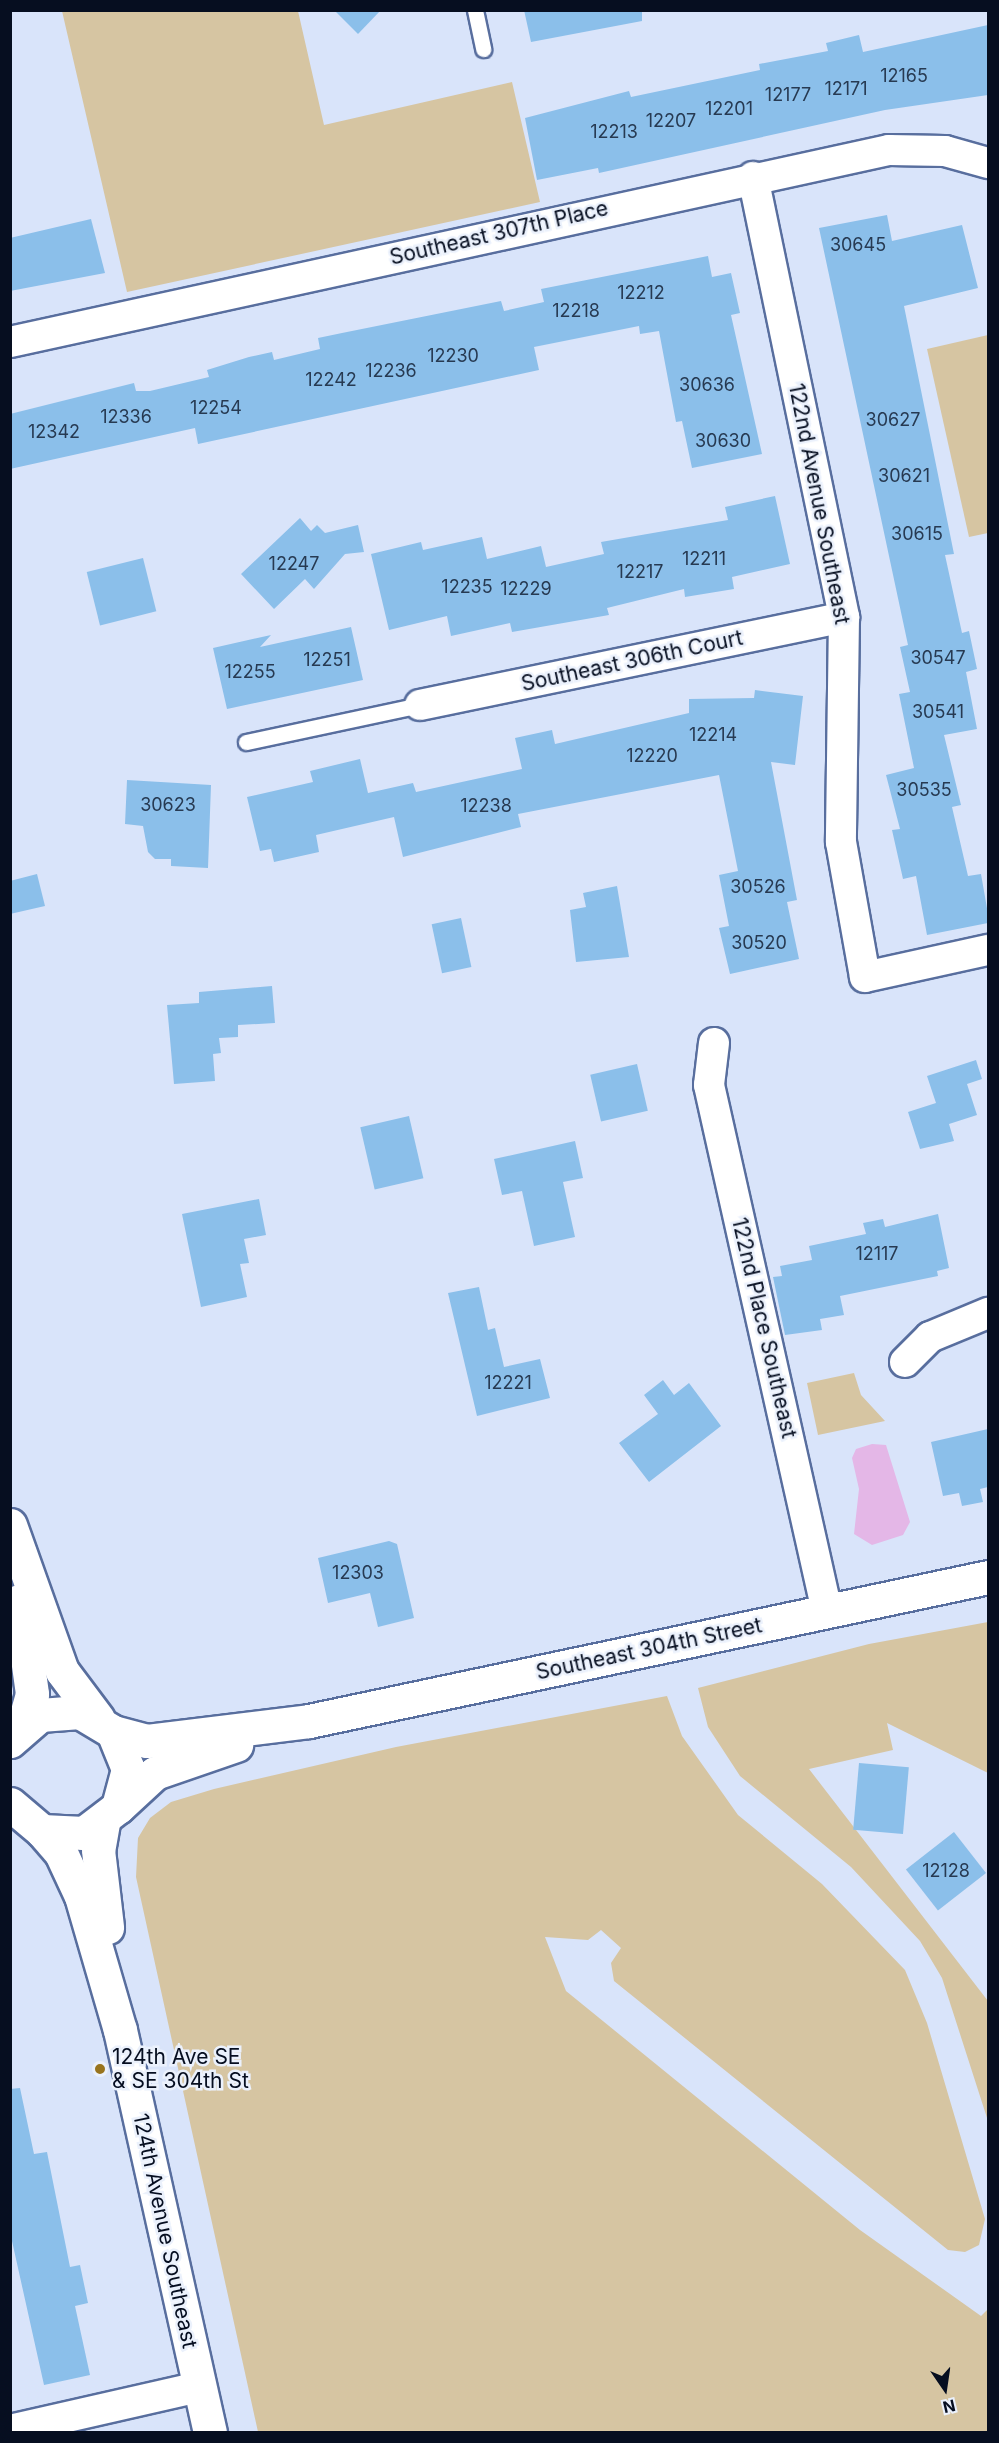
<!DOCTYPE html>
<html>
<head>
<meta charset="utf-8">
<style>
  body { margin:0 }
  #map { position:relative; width:999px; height:2443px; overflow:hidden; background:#d9e4fa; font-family:Inter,sans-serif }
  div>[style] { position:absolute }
  .green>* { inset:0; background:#d6c5a2 }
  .water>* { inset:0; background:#e4b7e7 }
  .building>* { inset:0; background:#8bbfea; transform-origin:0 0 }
  .roads { filter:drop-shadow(2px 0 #586e9e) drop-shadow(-2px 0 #586e9e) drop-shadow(0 2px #586e9e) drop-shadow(0 -2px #586e9e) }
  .service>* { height:15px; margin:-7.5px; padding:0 7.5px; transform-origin:7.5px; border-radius:7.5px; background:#fff }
  .minor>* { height:30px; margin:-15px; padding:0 15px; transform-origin:15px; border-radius:15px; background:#fff }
  .tertiary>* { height:33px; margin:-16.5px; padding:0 16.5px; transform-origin:16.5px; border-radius:16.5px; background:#fff }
  .dots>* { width:16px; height:16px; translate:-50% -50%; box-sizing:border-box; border:3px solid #ebf1fc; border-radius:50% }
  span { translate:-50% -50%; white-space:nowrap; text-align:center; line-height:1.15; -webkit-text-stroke:5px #ebf1fc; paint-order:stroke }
  .number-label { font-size:18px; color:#273a52 }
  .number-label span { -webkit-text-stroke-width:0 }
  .street-label { font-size:21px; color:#060e20 }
  .poi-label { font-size:21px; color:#060e20 }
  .left { translate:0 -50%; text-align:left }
  .frame { position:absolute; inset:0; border:12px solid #060e20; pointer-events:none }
  .north { position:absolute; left:915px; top:2359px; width:60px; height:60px; -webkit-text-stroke:4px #ebf1fc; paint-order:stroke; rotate:167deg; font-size:16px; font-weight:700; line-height:24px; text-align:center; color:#060e20 }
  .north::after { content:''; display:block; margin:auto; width:21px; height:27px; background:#060e20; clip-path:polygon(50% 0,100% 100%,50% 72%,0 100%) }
</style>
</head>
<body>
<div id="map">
  <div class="green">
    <div style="clip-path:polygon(62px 11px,298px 11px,324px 125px,512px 82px,540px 202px,127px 292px)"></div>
    <div style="clip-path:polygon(988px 335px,988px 533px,969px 537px,927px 349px)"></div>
    <div style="clip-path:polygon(854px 1373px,861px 1395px,885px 1421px,818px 1435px,807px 1383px)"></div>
    <div style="clip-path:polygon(988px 1622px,988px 1773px,887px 1723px,893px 1750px,809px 1769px,988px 2001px,988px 2121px,942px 1978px,920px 1941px,851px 1867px,740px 1776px,708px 1727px,698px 1688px,869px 1644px)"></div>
    <div style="clip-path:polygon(667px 1696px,682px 1736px,738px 1815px,822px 1884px,905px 1970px,927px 2023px,985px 2219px,979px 2245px,965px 2252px,948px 2250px,614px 1981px,611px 1963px,621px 1948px,601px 1930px,588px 1940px,545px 1937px,566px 1991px,860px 2230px,981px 2316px,988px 2309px,988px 2432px,258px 2432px,136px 1877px,138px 1838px,150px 1818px,171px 1802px,214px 1789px,396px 1747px)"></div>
  </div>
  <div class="water">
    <div style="clip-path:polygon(872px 1444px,886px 1445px,910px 1522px,903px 1535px,872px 1545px,854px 1534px,859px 1489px,852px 1458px,856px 1449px)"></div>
  </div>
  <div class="building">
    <div style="clip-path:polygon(334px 10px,381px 10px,358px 34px)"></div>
    <div style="clip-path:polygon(524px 10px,642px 10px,642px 21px,531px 42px)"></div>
    <div style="clip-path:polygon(988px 25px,988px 95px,885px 110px,599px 173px,598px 168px,537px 180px,525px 118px,629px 91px,631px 97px,760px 70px,759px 64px,828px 51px,826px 43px,859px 35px,863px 52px)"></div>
    <div style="clip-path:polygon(887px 215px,892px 241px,962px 225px,978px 288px,904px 306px,954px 554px,945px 555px,962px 633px,969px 631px,977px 669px,966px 672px,977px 729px,944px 735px,961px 805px,952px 807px,968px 876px,981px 874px,988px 914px,988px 923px,927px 935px,916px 876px,903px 879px,892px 830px,900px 829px,886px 775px,914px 768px,899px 694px,910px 692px,900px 647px,908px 645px,819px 228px)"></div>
    <div style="clip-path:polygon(91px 219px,105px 273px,10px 291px,10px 238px)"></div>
    <div style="clip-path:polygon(708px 256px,712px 277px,731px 273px,740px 313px,731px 315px,762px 454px,692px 468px,682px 421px,676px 422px,659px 331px,640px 334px,639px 326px,534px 347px,539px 370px,198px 444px,195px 428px,10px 469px,10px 414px,134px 383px,136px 391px,150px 391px,209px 377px,207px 370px,249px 357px,272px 352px,274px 360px,320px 349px,318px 338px,342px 333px,501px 301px,504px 311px,544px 302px,541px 289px)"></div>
    <div style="clip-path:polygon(775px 496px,790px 564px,732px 577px,734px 589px,685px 597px,684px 589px,607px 608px,609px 615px,512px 632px,510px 623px,451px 636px,447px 616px,389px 630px,371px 554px,421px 542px,423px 550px,482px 537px,487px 559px,541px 546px,546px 567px,604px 554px,601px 542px,728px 520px,725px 507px)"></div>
    <div style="clip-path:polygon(300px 518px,311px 531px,317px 525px,325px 533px,358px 525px,364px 552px,345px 554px,314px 589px,305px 579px,274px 609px,241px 574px)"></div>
    <div style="left:143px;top:558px;width:55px;height:58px;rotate:76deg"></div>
    <div style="clip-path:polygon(351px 627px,363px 680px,227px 709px,213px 648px,271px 635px,260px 647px)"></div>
    <div style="clip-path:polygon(755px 690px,803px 696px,795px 765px,771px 762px,797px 900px,787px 902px,799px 959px,730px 974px,719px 928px,729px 926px,719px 875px,738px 871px,719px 775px,518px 814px,521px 827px,403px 857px,394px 817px,316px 835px,319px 852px,274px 862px,271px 849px,260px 851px,247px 797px,313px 782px,310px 771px,360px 759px,368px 793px,413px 783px,416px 792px,522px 769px,515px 738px,552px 730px,555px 744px,689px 713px,689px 699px,754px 698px)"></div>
    <div style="clip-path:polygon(127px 780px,211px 785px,208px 868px,171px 866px,171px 859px,155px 859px,148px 852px,143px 826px,125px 824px)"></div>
    <div style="clip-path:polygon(37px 874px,45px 906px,10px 914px,10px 881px)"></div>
    <div style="clip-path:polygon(617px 886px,629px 957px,576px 962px,570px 910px,586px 907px,583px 893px)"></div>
    <div style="left:461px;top:918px;width:50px;height:30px;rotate:78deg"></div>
    <div style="clip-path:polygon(272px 986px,275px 1023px,238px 1025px,238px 1037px,219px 1038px,221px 1053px,213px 1054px,215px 1081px,174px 1084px,167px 1005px,199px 1003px,199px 992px)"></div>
    <div style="clip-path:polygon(976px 1060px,982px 1079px,967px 1084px,977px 1115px,949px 1124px,954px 1141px,920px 1149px,908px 1112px,936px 1103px,927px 1076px)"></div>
    <div style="left:637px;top:1064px;width:48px;height:48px;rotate:77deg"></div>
    <div style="left:409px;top:1116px;width:64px;height:50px;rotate:77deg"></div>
    <div style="clip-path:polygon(575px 1141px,583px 1178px,563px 1182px,575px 1237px,534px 1246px,522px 1191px,502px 1195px,494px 1159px)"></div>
    <div style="clip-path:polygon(259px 1199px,266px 1235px,244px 1239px,249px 1263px,240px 1264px,247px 1297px,201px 1307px,182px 1214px)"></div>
    <div style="clip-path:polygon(938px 1214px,949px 1268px,937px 1271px,938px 1276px,840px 1296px,844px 1315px,820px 1319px,822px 1330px,785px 1335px,773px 1277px,782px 1276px,780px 1266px,812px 1260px,809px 1246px,866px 1234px,863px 1223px,883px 1219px,885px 1227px)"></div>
    <div style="clip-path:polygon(479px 1287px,488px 1330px,495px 1328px,504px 1367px,540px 1359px,550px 1398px,477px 1416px,448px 1293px)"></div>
    <div style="clip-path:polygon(663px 1380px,674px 1395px,689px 1383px,721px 1426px,649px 1482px,619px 1443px,658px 1414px,644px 1395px)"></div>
    <div style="clip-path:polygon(988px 1429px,988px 1487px,980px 1489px,983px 1502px,962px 1506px,959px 1493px,943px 1496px,931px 1442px)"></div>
    <div style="clip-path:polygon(389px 1541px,397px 1544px,414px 1618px,378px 1627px,370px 1593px,328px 1603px,318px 1558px)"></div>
    <div style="left:859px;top:1763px;width:50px;height:67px;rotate:5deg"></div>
    <div style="left:954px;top:1832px;width:52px;height:61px;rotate:52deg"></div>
    <div style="clip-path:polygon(20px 2088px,34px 2154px,47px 2152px,70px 2267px,80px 2265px,88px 2303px,75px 2306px,90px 2375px,44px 2385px,10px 2232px,10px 2089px)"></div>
  </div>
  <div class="roads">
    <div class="service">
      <div style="left:475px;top:10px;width:40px;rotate:78deg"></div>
      <div style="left:246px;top:742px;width:178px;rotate:-12deg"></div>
    </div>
    <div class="minor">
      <div style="left:753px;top:177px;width:449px;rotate:78.3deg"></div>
      <div style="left:844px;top:617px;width:225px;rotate:90.8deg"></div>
      <div style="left:841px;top:842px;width:137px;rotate:79.9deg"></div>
      <div style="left:865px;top:977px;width:126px;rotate:-12.4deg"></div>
      <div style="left:10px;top:342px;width:900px;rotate:-12.32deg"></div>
      <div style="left:889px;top:150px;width:56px;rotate:1deg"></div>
      <div style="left:945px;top:151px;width:45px;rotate:15.6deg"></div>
      <div style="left:420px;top:705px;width:433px;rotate:-11.7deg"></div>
      <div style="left:714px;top:1043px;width:42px;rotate:96.8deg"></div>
      <div style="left:709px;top:1085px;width:539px;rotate:77.36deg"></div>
      <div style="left:905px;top:1362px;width:35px;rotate:-45deg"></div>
      <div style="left:930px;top:1337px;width:63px;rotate:-22.5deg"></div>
      <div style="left:10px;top:2430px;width:195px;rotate:-12.8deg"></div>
    </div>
    <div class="tertiary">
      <div style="left:10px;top:1525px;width:155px;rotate:70.4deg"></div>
      <div style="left:62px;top:1671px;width:60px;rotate:53.1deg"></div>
      <div style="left:19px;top:1601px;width:94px;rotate:82deg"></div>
      <div style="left:32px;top:1694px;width:33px;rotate:106deg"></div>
      <div style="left:113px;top:1732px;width:35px;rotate:15deg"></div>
      <div style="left:147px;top:1741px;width:163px;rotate:-7deg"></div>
      <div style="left:309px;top:1721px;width:694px;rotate:-11.97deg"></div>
      <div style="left:10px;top:1741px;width:40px;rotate:-41deg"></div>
      <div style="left:40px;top:1715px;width:40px;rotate:-4.3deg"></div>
      <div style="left:80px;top:1712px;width:39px;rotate:31deg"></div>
      <div style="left:113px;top:1732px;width:40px;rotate:68deg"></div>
      <div style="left:128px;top:1769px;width:39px;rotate:105deg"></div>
      <div style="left:118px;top:1807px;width:43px;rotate:142.6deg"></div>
      <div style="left:84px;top:1833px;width:42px;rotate:-177.3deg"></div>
      <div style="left:42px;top:1831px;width:42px;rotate:-139.8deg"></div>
      <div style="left:118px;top:1807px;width:50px;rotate:-42.6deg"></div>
      <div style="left:155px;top:1773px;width:86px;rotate:-19.1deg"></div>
      <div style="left:103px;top:1823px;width:27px;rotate:100deg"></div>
      <div style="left:98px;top:1850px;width:78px;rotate:83.3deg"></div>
      <div style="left:42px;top:1831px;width:29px;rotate:49deg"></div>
      <div style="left:61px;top:1853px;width:47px;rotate:65.1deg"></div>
      <div style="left:81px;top:1896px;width:140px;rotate:73.8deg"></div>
      <div style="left:120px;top:2030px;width:412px;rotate:77.4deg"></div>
    </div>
  </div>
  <div class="dots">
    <div style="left:100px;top:2069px;background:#98741e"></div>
  </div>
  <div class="number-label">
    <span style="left:904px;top:76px">12165</span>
    <span style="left:846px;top:89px">12171</span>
    <span style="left:788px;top:95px">12177</span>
    <span style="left:729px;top:109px">12201</span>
    <span style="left:671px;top:121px">12207</span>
    <span style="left:614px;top:132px">12213</span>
    <span style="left:858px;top:245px">30645</span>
    <span style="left:641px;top:293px">12212</span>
    <span style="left:576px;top:311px">12218</span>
    <span style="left:453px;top:356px">12230</span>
    <span style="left:391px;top:371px">12236</span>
    <span style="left:331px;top:380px">12242</span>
    <span style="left:707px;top:385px">30636</span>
    <span style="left:216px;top:408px">12254</span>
    <span style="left:126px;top:417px">12336</span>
    <span style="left:893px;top:420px">30627</span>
    <span style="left:54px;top:432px">12342</span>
    <span style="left:723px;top:441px">30630</span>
    <span style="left:904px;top:476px">30621</span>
    <span style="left:917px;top:534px">30615</span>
    <span style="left:704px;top:559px">12211</span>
    <span style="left:294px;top:564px">12247</span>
    <span style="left:640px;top:572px">12217</span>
    <span style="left:467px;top:587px">12235</span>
    <span style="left:526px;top:589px">12229</span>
    <span style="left:938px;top:658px">30547</span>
    <span style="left:327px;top:660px">12251</span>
    <span style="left:250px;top:672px">12255</span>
    <span style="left:938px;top:712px">30541</span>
    <span style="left:713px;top:735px">12214</span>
    <span style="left:652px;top:756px">12220</span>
    <span style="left:924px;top:790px">30535</span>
    <span style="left:168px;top:805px">30623</span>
    <span style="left:486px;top:806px">12238</span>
    <span style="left:758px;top:887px">30526</span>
    <span style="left:759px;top:943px">30520</span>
    <span style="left:877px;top:1254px">12117</span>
    <span style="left:508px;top:1383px">12221</span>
    <span style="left:358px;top:1573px">12303</span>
    <span style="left:946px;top:1871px">12128</span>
  </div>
  <div class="street-label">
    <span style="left:499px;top:233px;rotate:-13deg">Southeast 307th Place</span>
    <span style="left:819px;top:504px;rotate:79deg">122nd Avenue Southeast</span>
    <span style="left:632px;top:661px;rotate:-12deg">Southeast 306th Court</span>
    <span style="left:764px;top:1328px;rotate:77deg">122nd Place Southeast</span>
    <span style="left:649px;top:1649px;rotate:-12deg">Southeast 304th Street</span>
    <span style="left:165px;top:2231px;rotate:78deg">124th Avenue Southeast</span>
  </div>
  <div class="poi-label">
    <span class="left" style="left:112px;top:2069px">124th Ave SE<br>&amp; SE 304th St</span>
  </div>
  <div class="frame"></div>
  <div class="north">N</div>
</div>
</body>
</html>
